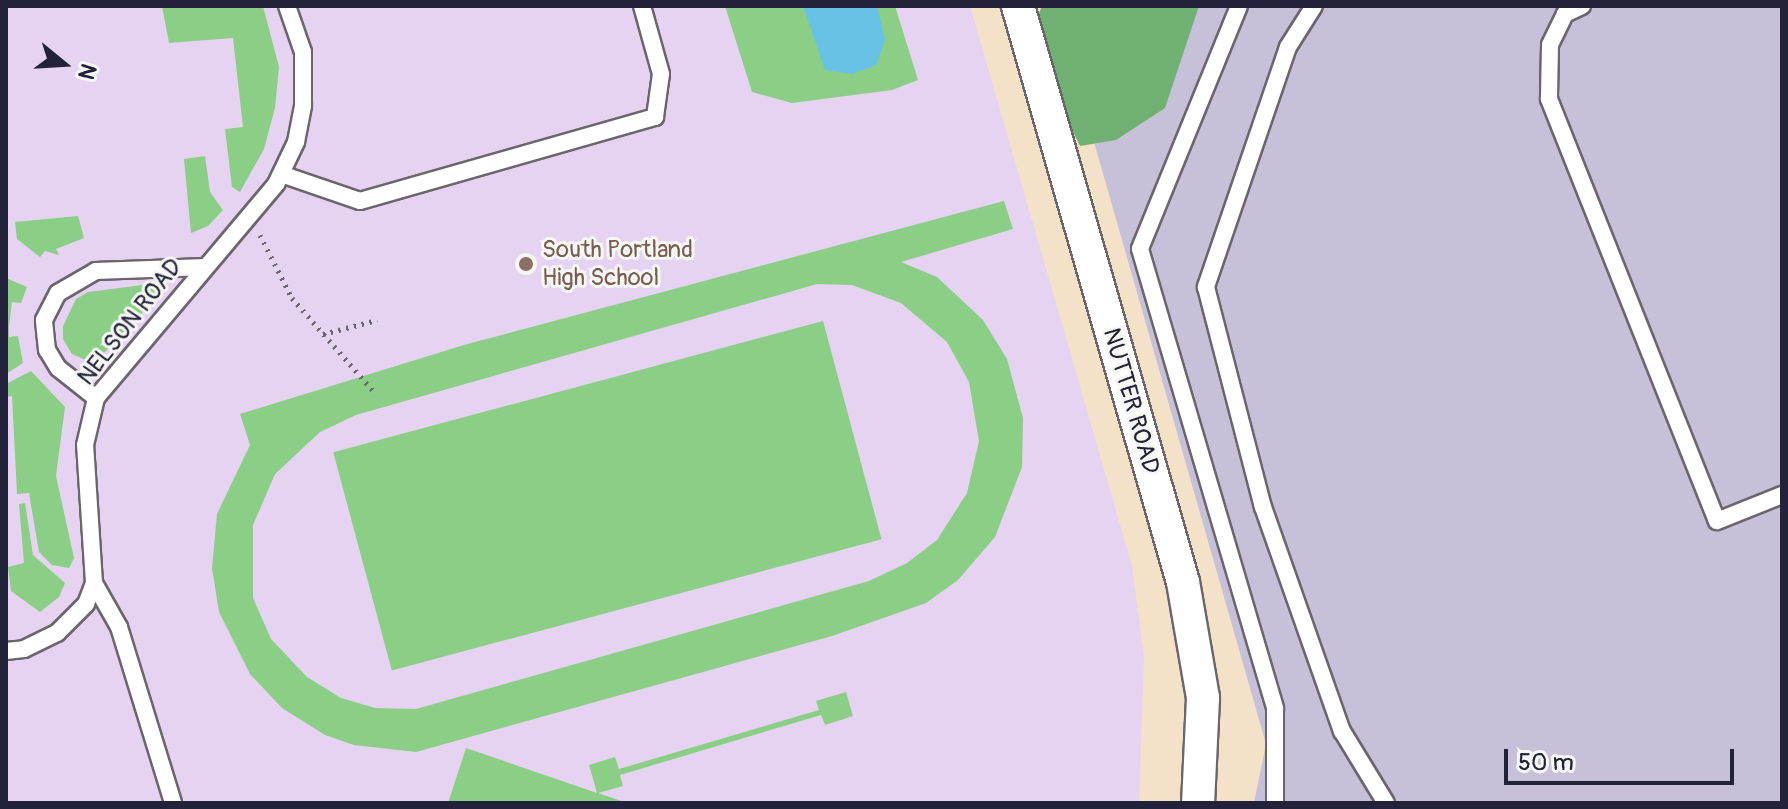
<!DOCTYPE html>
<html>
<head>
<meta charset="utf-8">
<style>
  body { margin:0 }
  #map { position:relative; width:1788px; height:809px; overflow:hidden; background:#f3e1c8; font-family:Pangolin,sans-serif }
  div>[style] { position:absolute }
  .built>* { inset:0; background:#e5d3f1 }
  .industrial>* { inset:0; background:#c7c0d9 }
  .green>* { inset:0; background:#8bce86; transform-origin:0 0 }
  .forest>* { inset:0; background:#70b173 }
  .water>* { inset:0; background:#68c2e6 }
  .path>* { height:5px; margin-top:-2.5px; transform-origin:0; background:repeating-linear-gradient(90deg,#6b656c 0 2px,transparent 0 8px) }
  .roads { filter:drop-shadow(2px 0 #6b656c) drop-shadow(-2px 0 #6b656c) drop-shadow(0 2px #6b656c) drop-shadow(0 -2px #6b656c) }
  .lane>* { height:16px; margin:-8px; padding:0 8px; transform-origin:8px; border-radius:8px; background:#fff }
  .street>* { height:32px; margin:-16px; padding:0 16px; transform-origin:16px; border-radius:16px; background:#fff }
  .dots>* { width:22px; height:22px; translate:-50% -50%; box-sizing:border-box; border:4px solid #f6f6f2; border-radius:50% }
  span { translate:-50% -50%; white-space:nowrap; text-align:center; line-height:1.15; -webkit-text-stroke:6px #f6f6f2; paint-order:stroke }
  .education-label { font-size:24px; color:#785e54 }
  .left { translate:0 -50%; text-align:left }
  .street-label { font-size:24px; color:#22223b }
  .frame { position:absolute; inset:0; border:8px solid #22223b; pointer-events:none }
  .north { position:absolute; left:24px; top:24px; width:80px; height:80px; -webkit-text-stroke:6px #f6f6f2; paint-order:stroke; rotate:108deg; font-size:22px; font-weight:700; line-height:32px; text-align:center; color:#22223b }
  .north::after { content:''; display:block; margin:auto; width:28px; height:36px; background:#22223b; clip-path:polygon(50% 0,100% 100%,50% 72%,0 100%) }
  .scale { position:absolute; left:1504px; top:749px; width:230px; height:36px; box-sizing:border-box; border:4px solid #22223b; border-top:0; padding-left:10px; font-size:24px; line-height:28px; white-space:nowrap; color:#22223b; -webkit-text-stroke:6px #f6f6f2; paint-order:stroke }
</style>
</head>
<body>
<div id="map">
  <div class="built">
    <div style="clip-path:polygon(6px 6px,970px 6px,1132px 566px,1144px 659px,1139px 803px,6px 803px)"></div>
  </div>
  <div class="industrial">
    <div style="clip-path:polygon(1127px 6px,1782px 6px,1782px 803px,1254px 803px,1266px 744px,1088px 121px)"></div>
  </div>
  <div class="green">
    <div style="clip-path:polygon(162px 6px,263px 6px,279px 67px,275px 108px,264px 149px,240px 192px,232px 187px,225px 129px,243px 127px,233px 38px,169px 43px)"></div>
    <div style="clip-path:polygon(725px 6px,895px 6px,918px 80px,892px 90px,792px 103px,752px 92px)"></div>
    <div style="clip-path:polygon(205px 156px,210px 192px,223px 210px,208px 226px,191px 233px,184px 159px)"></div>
    <div style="clip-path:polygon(evenodd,1004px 201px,1013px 229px,901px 262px,937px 277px,983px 320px,1007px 359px,1023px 418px,1022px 467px,995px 537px,958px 580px,926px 603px,832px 636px,416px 752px,354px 745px,325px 735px,282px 708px,250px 674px,219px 612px,212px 568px,217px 514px,250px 445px,240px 414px,464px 345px,1004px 201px,817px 284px,852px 285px,901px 303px,947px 342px,969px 382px,979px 441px,967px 493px,937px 540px,907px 563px,869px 581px,416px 709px,375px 708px,341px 698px,307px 677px,271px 639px,253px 598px,253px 525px,275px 474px,320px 432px,356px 415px,817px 284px)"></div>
    <div style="clip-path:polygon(78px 216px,84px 238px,56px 249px,59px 255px,45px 251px,40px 257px,17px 239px,15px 222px)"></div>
    <div style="clip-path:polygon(6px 278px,27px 287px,21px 303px,12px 302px,9px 327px,9px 337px,18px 336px,23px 363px,6px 374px)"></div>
    <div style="clip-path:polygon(158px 283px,163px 291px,101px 356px,92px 363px,72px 354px,63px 339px,63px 326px,76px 299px,88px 292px)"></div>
    <div style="left:823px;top:321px;width:226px;height:507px;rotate:75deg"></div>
    <div style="clip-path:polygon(31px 371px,65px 407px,56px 476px,74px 558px,69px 568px,52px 565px,39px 552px,29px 493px,17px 494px,12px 396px,6px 397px,6px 384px)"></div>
    <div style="clip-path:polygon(25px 503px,33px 555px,65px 583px,59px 597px,40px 612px,11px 591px,8px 567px,24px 563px,19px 504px)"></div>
    <div style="clip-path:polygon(846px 692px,853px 716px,825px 725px,821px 715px,620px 775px,623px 786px,598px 793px,627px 803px,448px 803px,466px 748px,597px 793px,589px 765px,615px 757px,619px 769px,819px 710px,816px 701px)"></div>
  </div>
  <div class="forest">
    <div style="clip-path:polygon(1042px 6px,1199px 6px,1165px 108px,1116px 140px,1080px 146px,1028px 40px)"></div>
  </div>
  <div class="water">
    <div style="clip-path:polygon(803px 6px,877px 6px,885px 40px,876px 65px,852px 74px,825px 70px)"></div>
  </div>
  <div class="path">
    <div style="left:260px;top:235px;width:71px;rotate:63.1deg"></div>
    <div style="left:292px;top:298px;width:128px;rotate:48.8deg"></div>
    <div style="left:323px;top:334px;width:56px;rotate:-14.5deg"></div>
  </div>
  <div class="roads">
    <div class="lane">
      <div style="left:1239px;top:6px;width:262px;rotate:112.2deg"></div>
      <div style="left:1140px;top:249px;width:479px;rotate:73.6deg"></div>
      <div style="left:1275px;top:709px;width:94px;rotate:90deg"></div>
      <div style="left:1314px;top:6px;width:49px;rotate:122.4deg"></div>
      <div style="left:1288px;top:47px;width:254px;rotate:108.9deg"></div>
      <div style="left:1206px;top:287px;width:227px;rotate:75.5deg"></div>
      <div style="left:1263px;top:507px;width:238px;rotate:70.6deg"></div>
      <div style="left:1342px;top:731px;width:84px;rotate:58.6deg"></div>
      <div style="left:1582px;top:6px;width:19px;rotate:155deg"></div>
      <div style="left:1565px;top:14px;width:34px;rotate:116deg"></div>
      <div style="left:1550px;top:45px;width:54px;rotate:91.1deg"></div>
      <div style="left:1549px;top:99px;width:454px;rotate:68.3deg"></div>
      <div style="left:1717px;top:521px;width:70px;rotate:-21.8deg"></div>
      <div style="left:281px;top:174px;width:83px;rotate:18.9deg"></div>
      <div style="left:360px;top:201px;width:307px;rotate:-15.9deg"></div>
      <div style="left:655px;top:117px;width:43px;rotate:-82.1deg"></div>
      <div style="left:661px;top:74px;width:71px;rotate:-105.6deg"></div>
      <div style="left:96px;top:398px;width:48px;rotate:-141.7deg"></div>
      <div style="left:58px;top:368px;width:21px;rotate:-121deg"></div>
      <div style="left:47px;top:350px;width:30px;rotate:-96deg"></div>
      <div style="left:44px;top:320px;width:30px;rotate:-63deg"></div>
      <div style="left:58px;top:293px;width:44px;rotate:-30.1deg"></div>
      <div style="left:96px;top:271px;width:109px;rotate:-2.1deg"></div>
      <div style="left:94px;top:583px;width:51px;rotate:60.4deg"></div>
      <div style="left:119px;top:627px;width:184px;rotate:72.9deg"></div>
      <div style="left:6px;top:651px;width:18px;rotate:-6deg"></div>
      <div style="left:24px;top:649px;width:37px;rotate:-26deg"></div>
      <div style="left:57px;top:633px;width:41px;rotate:-45deg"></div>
      <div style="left:86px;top:604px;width:22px;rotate:-69deg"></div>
      <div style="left:94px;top:583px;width:138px;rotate:-93.7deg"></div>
      <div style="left:85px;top:445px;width:48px;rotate:-76.8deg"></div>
      <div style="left:96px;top:398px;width:280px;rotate:-49.9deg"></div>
      <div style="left:276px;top:184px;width:47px;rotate:-64.5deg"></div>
      <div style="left:296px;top:142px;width:38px;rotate:-79deg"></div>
      <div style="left:303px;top:105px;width:53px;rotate:-90deg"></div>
      <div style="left:303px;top:52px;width:49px;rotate:-109.2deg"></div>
    </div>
    <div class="street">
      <div style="left:1018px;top:6px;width:599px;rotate:74.02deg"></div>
      <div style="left:1183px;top:582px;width:118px;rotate:80.2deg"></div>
      <div style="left:1203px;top:698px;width:105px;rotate:92.7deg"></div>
    </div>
  </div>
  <div class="dots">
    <div style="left:526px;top:264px;background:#8d6e63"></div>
  </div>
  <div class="education-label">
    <span class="left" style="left:542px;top:264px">South Portland<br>High School</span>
  </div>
  <div class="street-label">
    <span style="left:130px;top:322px;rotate:-52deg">NELSON ROAD</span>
    <span style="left:1131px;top:401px;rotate:74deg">NUTTER ROAD</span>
  </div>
  <div class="frame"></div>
  <div class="north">N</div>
  <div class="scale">50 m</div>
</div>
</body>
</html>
